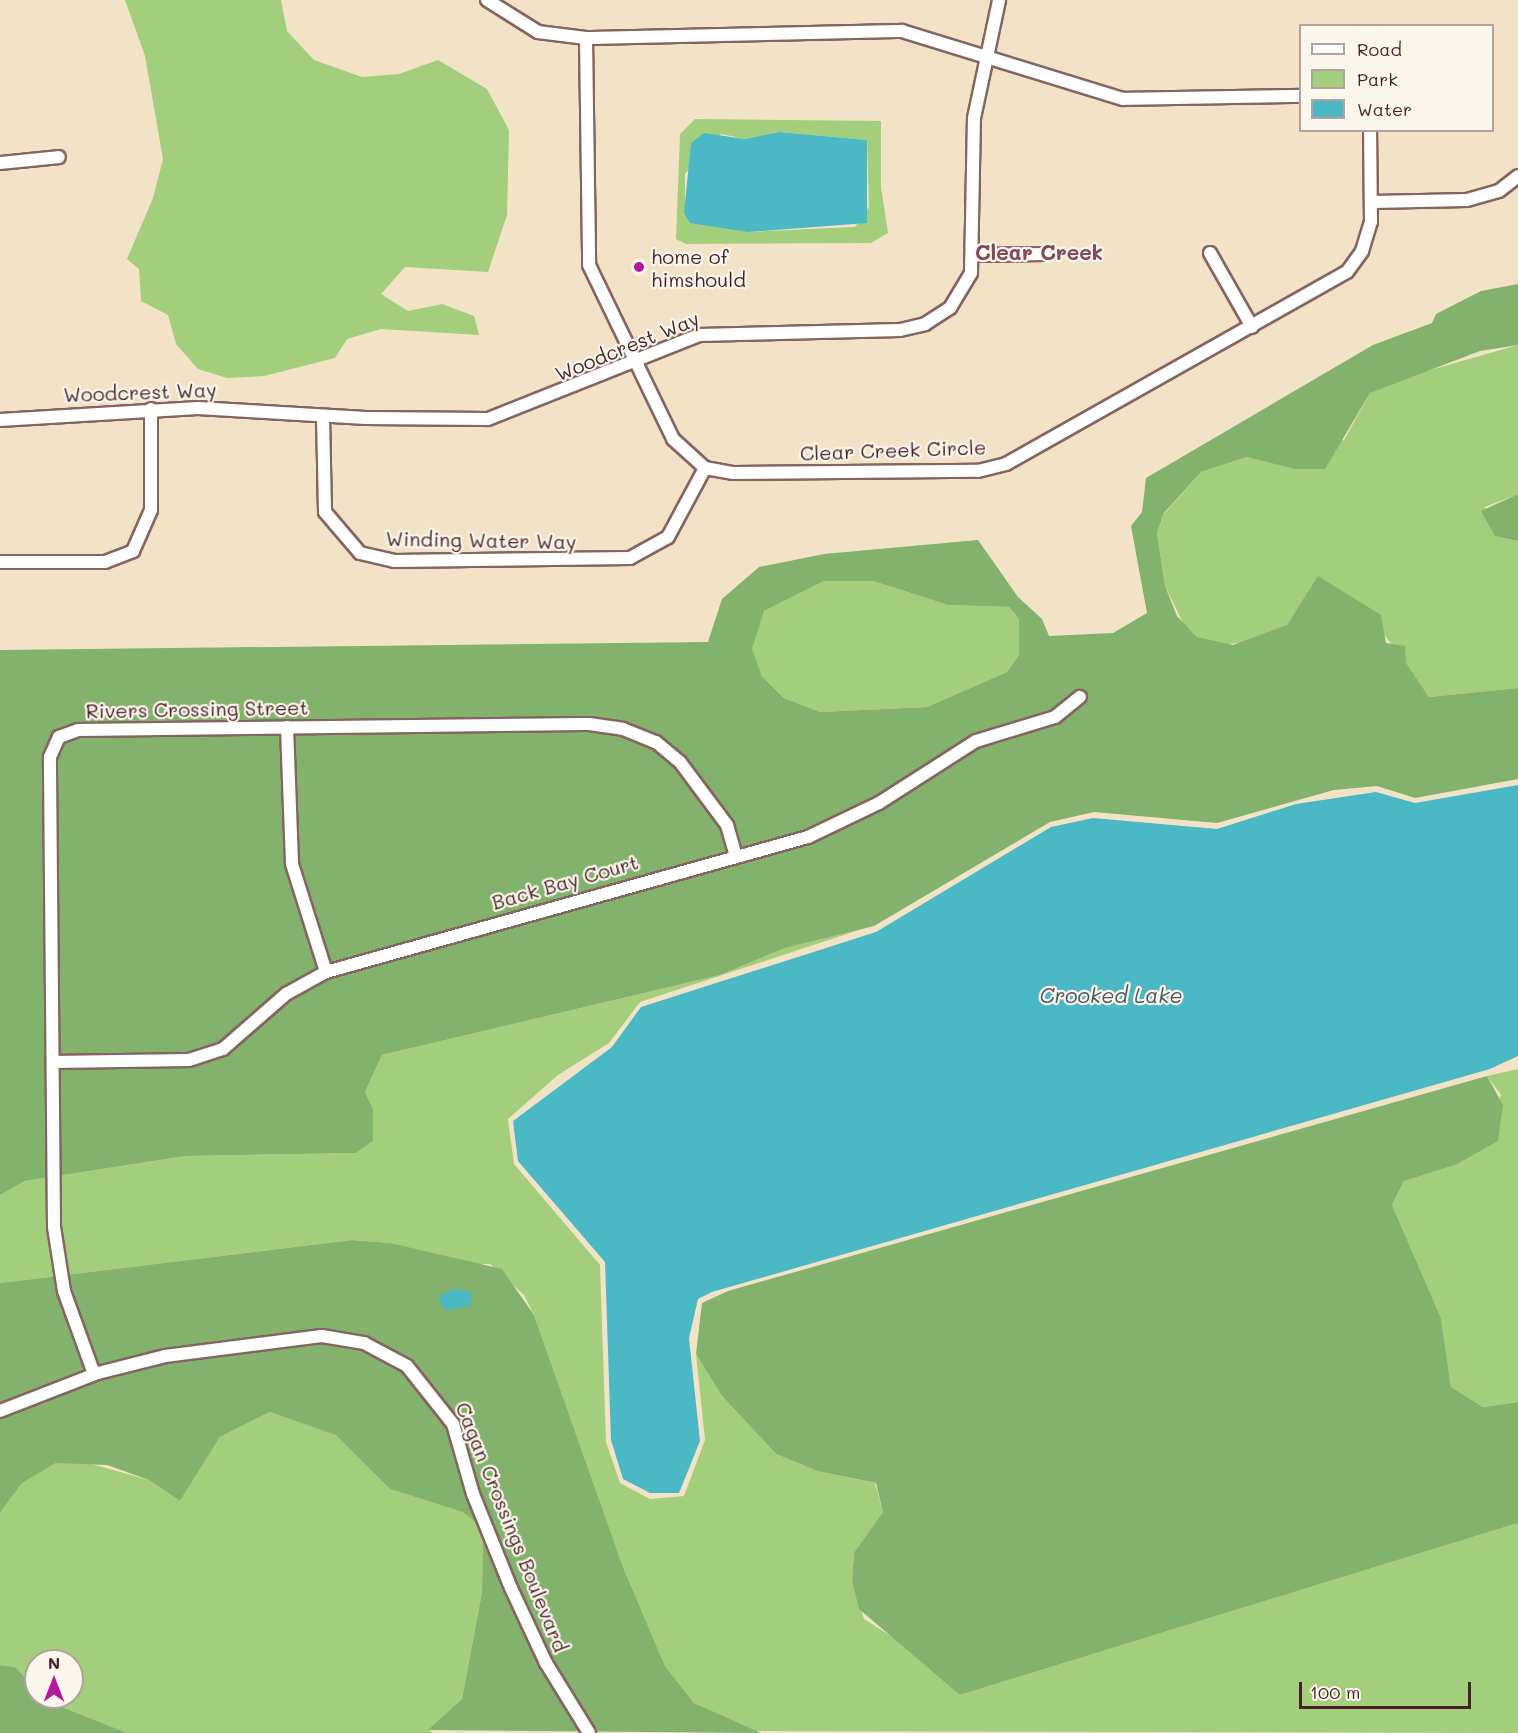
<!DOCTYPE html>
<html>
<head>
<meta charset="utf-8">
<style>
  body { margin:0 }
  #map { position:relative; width:1518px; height:1733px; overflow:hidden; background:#f2e3c6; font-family:Mali,sans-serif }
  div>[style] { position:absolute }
  .green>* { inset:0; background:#a3cf7c }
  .forest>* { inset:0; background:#82b26c }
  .water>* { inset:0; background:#4ab8c5 }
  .roads { filter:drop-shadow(2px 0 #856461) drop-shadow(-2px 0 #856461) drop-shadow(0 2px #856461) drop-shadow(0 -2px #856461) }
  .minor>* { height:12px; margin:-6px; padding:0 6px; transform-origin:6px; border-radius:6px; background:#fff }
  .dots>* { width:16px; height:16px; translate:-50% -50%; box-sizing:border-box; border:3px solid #fbf7ec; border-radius:50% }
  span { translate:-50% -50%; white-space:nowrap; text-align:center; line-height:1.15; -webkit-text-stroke:4.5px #fbf7ec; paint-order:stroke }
  .poi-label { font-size:20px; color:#4a1f2b }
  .left { translate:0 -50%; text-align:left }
  .street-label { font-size:20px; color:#4a1f2b }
  .neighbourhood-label { font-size:21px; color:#814a5d; font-weight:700 }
  .water-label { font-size:21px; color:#4a5561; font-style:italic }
  .legend { position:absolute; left:1299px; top:24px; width:195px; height:108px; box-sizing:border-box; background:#fbf7ec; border:2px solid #b4a19f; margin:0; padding:8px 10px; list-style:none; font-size:18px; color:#4a1f2b }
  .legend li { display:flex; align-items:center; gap:12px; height:30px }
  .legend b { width:30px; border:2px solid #b4a19f }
  .north { position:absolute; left:24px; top:1649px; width:60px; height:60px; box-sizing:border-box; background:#fbf7ec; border:2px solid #b4a19f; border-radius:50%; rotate:0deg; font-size:16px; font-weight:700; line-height:24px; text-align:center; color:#4a1f2b }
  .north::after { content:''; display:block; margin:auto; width:21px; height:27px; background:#b5179e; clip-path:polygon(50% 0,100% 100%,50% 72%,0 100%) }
  .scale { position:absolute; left:1299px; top:1682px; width:172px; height:27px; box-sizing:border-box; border:3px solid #4a1f2b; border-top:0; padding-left:8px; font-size:18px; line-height:21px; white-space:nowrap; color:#4a1f2b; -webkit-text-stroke:4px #fbf7ec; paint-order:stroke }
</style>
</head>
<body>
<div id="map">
  <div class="green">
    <div style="clip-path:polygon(125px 0,281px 0,287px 31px,314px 60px,362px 77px,399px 74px,438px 60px,487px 89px,509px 130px,507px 215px,488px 272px,405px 267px,381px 294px,408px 311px,442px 304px,474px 316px,479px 335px,381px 329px,347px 339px,335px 358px,264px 376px,227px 378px,198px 369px,176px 344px,168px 315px,141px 301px,139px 269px,127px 259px,153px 198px,163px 159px,145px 56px)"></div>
    <div style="clip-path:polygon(evenodd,695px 119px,881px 121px,881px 187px,888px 233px,871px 243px,686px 244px,676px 239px,680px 134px,695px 119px,779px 132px,867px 140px,869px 207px,855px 227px,748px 232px,685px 213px,685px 174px,721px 134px,745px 139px,779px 132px)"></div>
    <div style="clip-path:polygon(1518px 345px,1518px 494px,1485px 507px,1495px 536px,1518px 541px,1518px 688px,1429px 697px,1384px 634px,1301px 605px,1287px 625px,1248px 642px,1221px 645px,1197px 637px,1184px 625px,1165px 586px,1157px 533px,1164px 514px,1201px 472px,1247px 457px,1271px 462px,1344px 440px,1370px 393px,1392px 381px)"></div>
    <div style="clip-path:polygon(824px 581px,873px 581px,948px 605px,1009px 607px,1019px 619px,1019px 655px,1007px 672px,927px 707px,820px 712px,784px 698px,762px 676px,752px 650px,754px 628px,764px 611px)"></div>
    <div style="clip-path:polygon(865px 928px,640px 1002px,609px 1043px,558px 1075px,508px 1119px,514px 1164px,600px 1265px,606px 1442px,620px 1483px,650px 1499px,684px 1496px,705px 1440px,696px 1354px,722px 1396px,776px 1454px,817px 1471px,875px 1483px,883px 1512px,854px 1554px,852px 1580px,864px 1619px,913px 1650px,960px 1695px,1518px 1523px,1518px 1733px,753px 1731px,694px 1703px,665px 1666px,623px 1567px,534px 1315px,524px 1295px,490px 1264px,464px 1264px,390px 1243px,352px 1240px,0 1283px,0 1195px,25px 1181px,186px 1156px,356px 1153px,373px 1141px,373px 1109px,365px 1092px,382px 1055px,720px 975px,785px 948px)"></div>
    <div style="clip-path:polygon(1518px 1069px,1518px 1402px,1483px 1407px,1451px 1387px,1441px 1318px,1392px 1205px,1404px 1181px,1474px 1154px,1501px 1095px,1487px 1076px)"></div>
    <div style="clip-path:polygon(270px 1412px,336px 1434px,390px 1489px,464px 1512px,483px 1528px,482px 1592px,462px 1699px,429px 1730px,433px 1733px,127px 1733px,63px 1711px,45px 1697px,72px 1697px,72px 1661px,36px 1661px,36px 1689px,15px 1667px,0 1665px,0 1513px,22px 1483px,56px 1463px,88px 1463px,149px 1480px,180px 1501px,220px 1437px)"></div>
  </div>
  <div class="forest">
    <div style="clip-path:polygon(evenodd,1518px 284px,1518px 345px,1480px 351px,1370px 393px,1325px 469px,1295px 469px,1247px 457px,1201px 472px,1164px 513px,1157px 533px,1165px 586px,1177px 616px,1197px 637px,1233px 645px,1287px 625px,1318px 576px,1381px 615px,1386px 643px,1405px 646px,1406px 663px,1429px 697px,1518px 688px,1518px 779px,1415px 798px,1377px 786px,1334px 790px,1217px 823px,1094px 812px,1050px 822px,874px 926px,785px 948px,720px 975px,382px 1055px,365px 1092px,373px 1109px,373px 1141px,356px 1153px,186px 1156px,25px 1181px,0 1195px,0 650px,708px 642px,722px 599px,759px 567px,824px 554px,978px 540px,1018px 597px,1042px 619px,1049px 636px,1113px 633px,1147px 613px,1131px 526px,1142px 512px,1146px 478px,1373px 345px,1432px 323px,1436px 314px,1481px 291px,1518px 284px,824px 581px,873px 581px,948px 605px,1009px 607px,1019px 619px,1019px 655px,1007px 672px,927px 707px,820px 712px,784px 698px,762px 676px,752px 649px,764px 611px,824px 581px)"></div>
    <div style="clip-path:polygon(1518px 494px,1518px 541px,1495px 536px,1481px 511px)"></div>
    <div style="clip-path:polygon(1487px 1076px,1503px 1105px,1498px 1141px,1457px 1164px,1404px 1181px,1392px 1205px,1441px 1318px,1451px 1387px,1483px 1407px,1518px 1402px,1518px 1523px,960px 1695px,859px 1609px,852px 1580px,854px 1553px,883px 1512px,876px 1483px,817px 1471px,776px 1454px,722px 1396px,696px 1354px,702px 1303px,728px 1291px)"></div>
    <div style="clip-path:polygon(352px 1240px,390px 1243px,502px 1269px,534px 1315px,623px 1567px,665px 1666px,694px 1703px,761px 1733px,428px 1730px,462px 1699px,482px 1592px,483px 1528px,463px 1512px,390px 1489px,336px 1435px,270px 1412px,220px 1437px,180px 1501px,149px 1480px,107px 1465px,56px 1463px,22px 1483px,0 1513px,0 1283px)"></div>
    <div style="clip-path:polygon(0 1665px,15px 1667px,36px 1689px,36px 1697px,127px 1733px,0 1733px)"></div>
  </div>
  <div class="water">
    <div style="clip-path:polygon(779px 132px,867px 140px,867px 223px,748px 232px,690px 223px,684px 213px,691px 143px,704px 133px,745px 139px)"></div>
    <div style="clip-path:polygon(1518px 785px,1518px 1056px,1490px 1069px,712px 1292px,698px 1299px,689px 1338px,700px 1441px,679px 1493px,650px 1493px,623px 1479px,611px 1440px,605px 1262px,518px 1161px,513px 1121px,612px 1047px,641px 1007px,876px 932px,1051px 827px,1093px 818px,1217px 829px,1296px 804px,1376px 792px,1415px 803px)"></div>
    <div style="clip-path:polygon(454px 1289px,471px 1292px,471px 1306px,444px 1310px,439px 1296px)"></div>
  </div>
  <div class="roads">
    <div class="minor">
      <div style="left:487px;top:0;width:60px;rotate:32.1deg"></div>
      <div style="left:538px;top:32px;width:48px;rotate:7.1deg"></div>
      <div style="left:586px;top:38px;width:316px;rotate:-1.3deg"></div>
      <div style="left:902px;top:31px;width:231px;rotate:17.1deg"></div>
      <div style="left:1123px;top:99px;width:177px;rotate:-1deg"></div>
      <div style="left:586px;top:38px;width:227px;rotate:89.2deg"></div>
      <div style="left:589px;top:265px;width:193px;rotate:64.2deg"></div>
      <div style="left:673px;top:439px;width:43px;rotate:42.2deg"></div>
      <div style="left:705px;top:468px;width:29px;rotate:10deg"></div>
      <div style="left:734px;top:473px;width:244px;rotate:-0.5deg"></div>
      <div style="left:978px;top:471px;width:29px;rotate:-14deg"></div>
      <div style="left:1006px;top:464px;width:391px;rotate:-29.4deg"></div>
      <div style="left:1347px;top:272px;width:26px;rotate:-54deg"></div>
      <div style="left:1362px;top:251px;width:30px;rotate:-73deg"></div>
      <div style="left:1371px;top:222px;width:92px;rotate:-90.6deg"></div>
      <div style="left:0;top:163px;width:59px;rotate:-5.8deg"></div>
      <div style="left:1372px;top:202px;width:95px;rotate:-1.2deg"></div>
      <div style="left:1467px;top:200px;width:33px;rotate:-16deg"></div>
      <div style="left:1499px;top:191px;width:24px;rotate:-38deg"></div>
      <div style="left:1210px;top:253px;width:85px;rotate:60.4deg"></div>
      <div style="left:974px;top:255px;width:71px;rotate:-0.8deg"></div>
      <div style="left:323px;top:416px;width:96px;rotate:88.8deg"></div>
      <div style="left:325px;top:512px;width:54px;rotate:49.5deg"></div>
      <div style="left:360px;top:553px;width:35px;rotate:13deg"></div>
      <div style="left:394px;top:561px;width:236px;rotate:-0.7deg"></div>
      <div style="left:630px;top:558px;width:43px;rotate:-28.9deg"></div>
      <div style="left:668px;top:537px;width:78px;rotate:-61.8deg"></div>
      <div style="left:0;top:420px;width:198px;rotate:-3.5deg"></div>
      <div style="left:198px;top:408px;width:168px;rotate:3.4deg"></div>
      <div style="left:366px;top:418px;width:122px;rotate:0.5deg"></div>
      <div style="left:488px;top:419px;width:227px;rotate:-21.7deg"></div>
      <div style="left:699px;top:335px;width:201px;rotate:-1.4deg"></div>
      <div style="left:900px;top:330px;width:26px;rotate:-13deg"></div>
      <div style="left:925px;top:324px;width:30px;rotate:-33deg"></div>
      <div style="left:950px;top:308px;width:41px;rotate:-59deg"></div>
      <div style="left:971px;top:273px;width:155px;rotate:-88.9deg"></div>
      <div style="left:974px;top:118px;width:121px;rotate:-78deg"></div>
      <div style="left:0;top:562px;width:105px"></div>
      <div style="left:105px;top:562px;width:30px;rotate:-21deg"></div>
      <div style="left:133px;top:551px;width:45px;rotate:-66.3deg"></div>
      <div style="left:151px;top:510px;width:101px;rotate:-90deg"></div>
      <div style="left:287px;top:727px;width:137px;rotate:87.9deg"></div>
      <div style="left:292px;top:864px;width:113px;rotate:72.5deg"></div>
      <div style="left:53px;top:1062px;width:136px;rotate:-0.8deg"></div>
      <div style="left:189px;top:1060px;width:36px;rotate:-18deg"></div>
      <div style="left:223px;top:1049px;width:84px;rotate:-41.1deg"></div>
      <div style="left:286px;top:994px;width:46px;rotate:-28.8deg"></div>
      <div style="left:326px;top:972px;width:501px;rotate:-15.65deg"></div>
      <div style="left:808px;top:837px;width:79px;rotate:-25.6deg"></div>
      <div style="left:879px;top:803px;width:115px;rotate:-32.6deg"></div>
      <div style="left:976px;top:741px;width:83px;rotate:-16.9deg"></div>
      <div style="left:1055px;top:717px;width:32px;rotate:-39deg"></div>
      <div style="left:94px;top:1374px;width:88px;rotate:-109.9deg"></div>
      <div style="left:64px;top:1291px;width:65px;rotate:-98.9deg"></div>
      <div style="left:54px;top:1227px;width:470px;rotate:-90.5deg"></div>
      <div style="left:50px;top:757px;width:22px;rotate:-66deg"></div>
      <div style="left:59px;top:737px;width:20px;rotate:-20deg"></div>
      <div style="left:78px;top:730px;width:511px;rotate:-0.67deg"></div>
      <div style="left:589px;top:724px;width:34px;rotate:8deg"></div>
      <div style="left:623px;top:729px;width:35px;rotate:22deg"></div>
      <div style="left:656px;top:742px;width:31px;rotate:40deg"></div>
      <div style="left:680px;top:762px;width:79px;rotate:53.3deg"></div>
      <div style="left:727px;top:825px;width:33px;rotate:74deg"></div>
      <div style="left:0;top:1411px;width:105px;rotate:-21.2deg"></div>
      <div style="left:98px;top:1373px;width:69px;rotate:-14.2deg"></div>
      <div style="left:165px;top:1356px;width:158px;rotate:-7.3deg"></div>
      <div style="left:322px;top:1336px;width:43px;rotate:9.5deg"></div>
      <div style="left:364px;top:1343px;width:49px;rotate:28.1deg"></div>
      <div style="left:407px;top:1366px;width:74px;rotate:51.6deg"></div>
      <div style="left:453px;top:1424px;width:73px;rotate:74.1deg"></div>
      <div style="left:473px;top:1494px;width:101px;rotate:68deg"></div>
      <div style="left:511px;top:1588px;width:83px;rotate:65deg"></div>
      <div style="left:546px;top:1663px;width:82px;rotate:58.4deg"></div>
    </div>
  </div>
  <div class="dots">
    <div style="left:639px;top:267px;background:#b5179e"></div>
  </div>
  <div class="poi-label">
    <span class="left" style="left:651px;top:268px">home of<br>himshould</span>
  </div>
  <div class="street-label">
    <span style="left:627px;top:346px;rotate:-22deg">Woodcrest Way</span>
    <span style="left:140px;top:392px;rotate:-2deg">Woodcrest Way</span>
    <span style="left:893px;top:450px;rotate:-2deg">Clear Creek Circle</span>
    <span style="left:481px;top:540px;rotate:1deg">Winding Water Way</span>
    <span style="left:197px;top:709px;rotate:-1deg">Rivers Crossing Street</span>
    <span style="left:565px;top:882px;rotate:-16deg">Back Bay Court</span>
    <span style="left:512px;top:1527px;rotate:68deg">Cagan Crossings Boulevard</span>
  </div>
  <div class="neighbourhood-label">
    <span style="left:1039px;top:252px">Clear Creek</span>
  </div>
  <div class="water-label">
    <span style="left:1111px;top:995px">Crooked Lake</span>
  </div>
  <ul class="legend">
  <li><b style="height:8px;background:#fff"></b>Road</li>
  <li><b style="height:16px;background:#a3cf7c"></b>Park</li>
  <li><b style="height:16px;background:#4ab8c5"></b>Water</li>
  </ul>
  <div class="north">N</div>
  <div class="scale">100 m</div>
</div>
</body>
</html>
